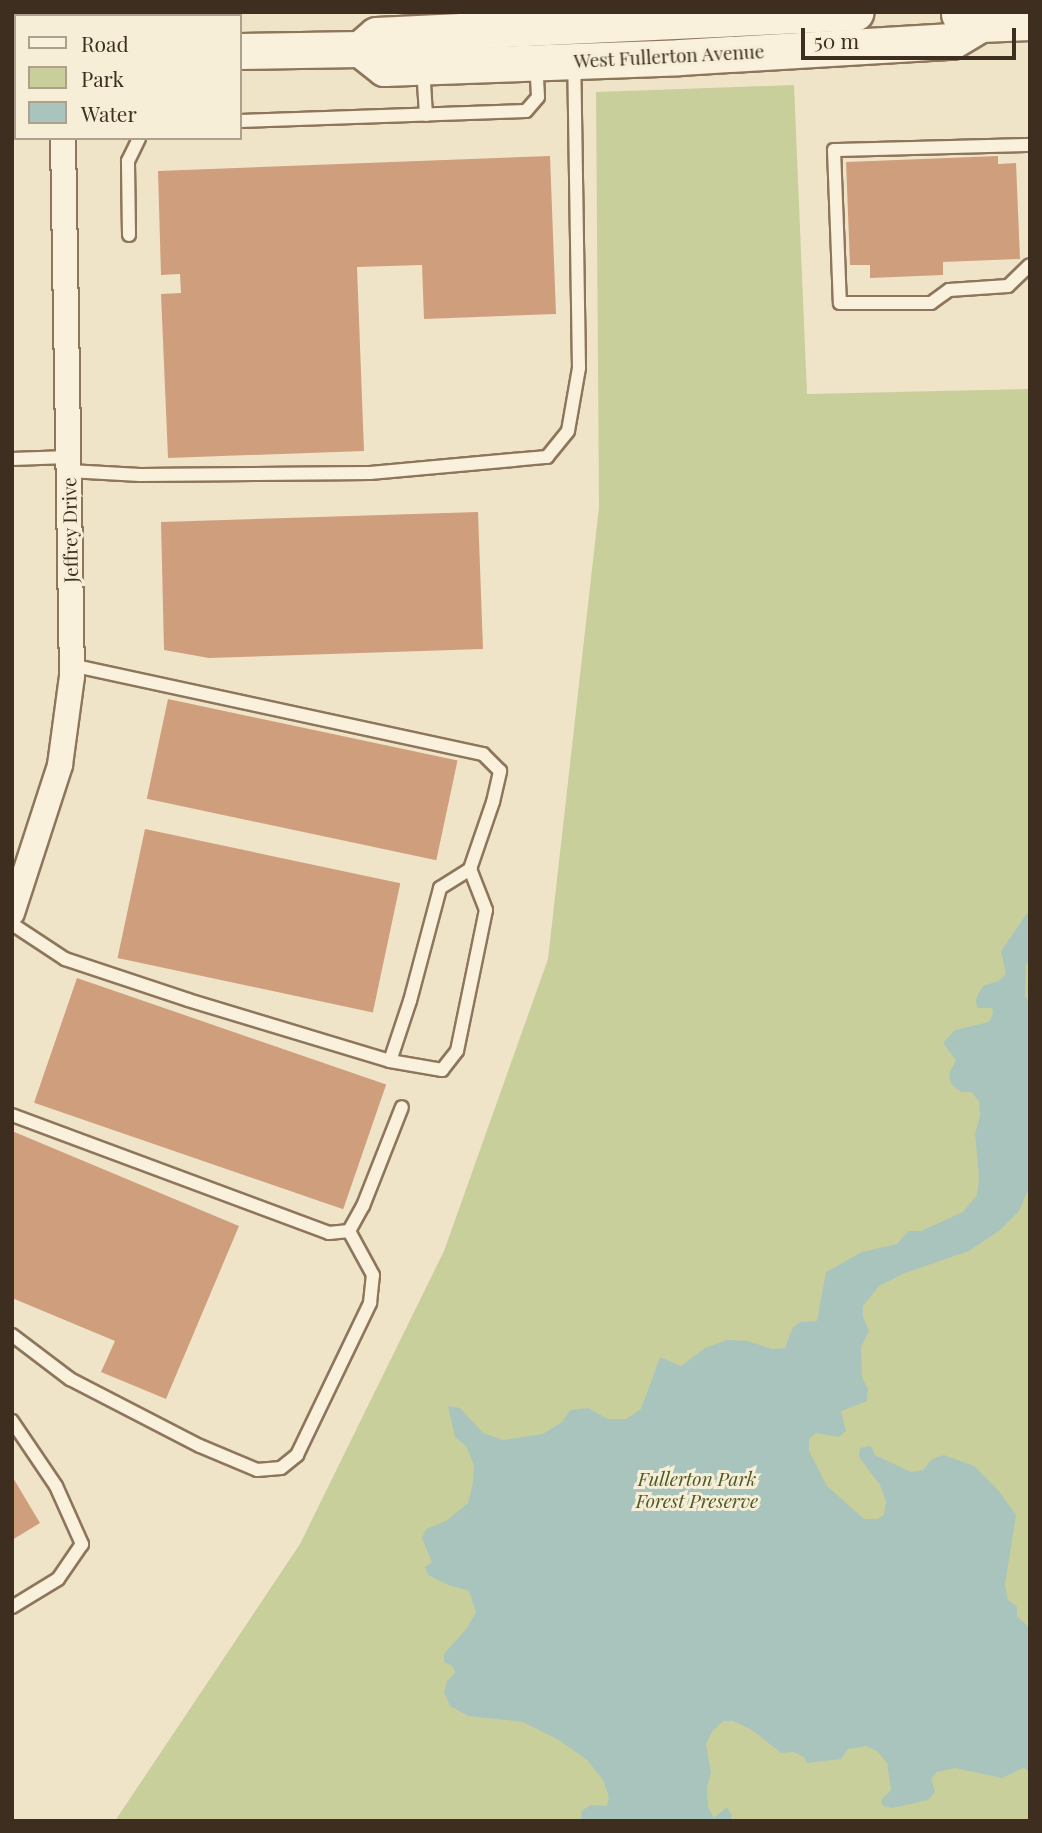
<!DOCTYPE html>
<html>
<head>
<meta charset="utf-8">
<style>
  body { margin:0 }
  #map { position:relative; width:1042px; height:1833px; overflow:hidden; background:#f0e4c8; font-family:"Playfair Display",serif }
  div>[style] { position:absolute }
  .green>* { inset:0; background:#c9cf9b }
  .water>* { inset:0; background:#a9c4bc }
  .building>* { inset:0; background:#cf9f7d; transform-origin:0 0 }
  .roads { filter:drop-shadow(2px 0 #8d765c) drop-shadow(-2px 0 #8d765c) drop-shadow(0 2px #8d765c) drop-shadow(0 -2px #8d765c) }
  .lane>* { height:12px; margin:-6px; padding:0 6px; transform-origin:6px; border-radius:6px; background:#faf1dc }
  .street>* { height:24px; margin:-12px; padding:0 12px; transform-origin:12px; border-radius:12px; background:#faf1dc }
  .secondary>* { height:35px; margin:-17.5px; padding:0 17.5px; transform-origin:17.5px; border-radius:17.5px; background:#faf1dc }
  span { translate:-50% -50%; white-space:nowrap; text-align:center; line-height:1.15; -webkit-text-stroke:6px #f7eed8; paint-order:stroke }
  .street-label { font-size:19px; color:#3d2e20 }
  .park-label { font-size:19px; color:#4d5a26; font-style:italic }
  .frame { position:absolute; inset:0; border:14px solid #3d2e20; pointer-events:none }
  .legend { position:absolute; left:14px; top:14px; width:228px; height:126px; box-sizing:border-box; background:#f7eed8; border:2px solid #ada18e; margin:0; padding:9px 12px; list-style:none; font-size:21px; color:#3d2e20 }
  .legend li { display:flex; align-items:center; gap:14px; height:35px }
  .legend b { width:35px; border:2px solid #ada18e }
  .scale { position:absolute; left:801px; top:28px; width:215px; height:32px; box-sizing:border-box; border:4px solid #3d2e20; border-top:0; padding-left:9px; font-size:21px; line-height:24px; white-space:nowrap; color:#3d2e20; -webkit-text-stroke:5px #f7eed8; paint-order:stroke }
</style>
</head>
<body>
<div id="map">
  <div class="green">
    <div style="clip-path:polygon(794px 85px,807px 394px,1030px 389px,1030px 1821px,115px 1821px,300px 1544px,444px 1251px,548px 959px,599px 507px,596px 92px)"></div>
  </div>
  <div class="water">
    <div style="clip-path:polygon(1030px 909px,1030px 957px,1026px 965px,1025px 996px,1030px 1004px,1029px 1188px,1019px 1211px,1000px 1230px,969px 1251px,905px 1273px,879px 1286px,863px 1306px,863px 1317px,869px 1331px,861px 1347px,862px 1377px,868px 1389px,867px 1401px,841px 1411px,846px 1431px,839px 1437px,816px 1433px,809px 1439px,809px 1451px,827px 1486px,864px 1519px,877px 1519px,884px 1515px,886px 1501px,880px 1485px,859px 1457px,860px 1448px,871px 1446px,875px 1455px,911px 1472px,923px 1470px,932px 1459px,944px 1455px,974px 1466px,998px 1490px,1016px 1515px,1005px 1585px,1008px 1600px,1017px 1607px,1017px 1616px,1030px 1628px,1030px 1771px,1023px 1768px,1002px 1778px,955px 1768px,937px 1772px,931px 1779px,935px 1792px,928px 1800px,893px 1808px,883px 1806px,881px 1800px,891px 1790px,887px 1763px,877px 1751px,866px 1746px,848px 1749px,841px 1759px,807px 1763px,804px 1757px,793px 1752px,781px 1753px,752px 1730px,733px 1721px,724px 1721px,713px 1730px,706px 1744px,711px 1773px,707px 1787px,708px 1807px,714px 1818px,727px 1807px,732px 1816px,730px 1821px,582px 1821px,581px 1811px,591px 1805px,607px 1806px,609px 1797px,603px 1780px,587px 1760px,559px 1740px,523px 1722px,468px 1716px,450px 1706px,444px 1692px,447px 1681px,455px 1673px,453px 1666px,444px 1662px,444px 1654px,467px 1628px,476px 1612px,469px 1591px,446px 1584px,428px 1575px,425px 1567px,432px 1562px,422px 1538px,426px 1529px,446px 1521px,468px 1503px,473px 1482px,474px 1465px,466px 1446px,455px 1437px,448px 1406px,460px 1408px,483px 1433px,503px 1440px,543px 1434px,562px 1422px,570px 1410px,588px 1408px,608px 1419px,626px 1419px,641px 1409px,660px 1357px,681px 1366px,705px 1348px,727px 1340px,748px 1341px,772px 1349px,785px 1348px,793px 1327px,801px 1322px,817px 1321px,826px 1272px,862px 1252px,897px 1244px,908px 1231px,921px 1231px,963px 1212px,977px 1195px,979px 1178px,975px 1134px,980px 1116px,979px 1101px,971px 1092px,961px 1092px,951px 1084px,949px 1074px,956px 1060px,943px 1043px,955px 1030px,989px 1022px,993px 1014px,992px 1008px,977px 1008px,976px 999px,983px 986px,998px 981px,1006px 974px,1001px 951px)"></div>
  </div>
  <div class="building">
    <div style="clip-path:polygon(550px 156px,556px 314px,424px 319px,422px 265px,357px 267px,364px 451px,168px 458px,161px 294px,181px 293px,180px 274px,161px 275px,158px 171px)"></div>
    <div style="clip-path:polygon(998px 156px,998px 164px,1016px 163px,1020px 259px,943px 262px,943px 275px,870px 278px,870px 265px,850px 265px,846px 162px)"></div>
    <div style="clip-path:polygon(478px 512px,483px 649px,209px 658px,164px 650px,161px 522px)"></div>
    <div style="left:168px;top:699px;width:296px;height:102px;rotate:12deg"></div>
    <div style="left:145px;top:829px;width:261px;height:132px;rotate:12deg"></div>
    <div style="left:77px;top:978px;width:327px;height:132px;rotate:19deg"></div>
    <div style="clip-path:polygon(12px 1131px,239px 1226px,166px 1399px,101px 1372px,115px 1341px,12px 1298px)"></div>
    <div style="clip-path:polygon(12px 1476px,40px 1523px,12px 1540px)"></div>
  </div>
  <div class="roads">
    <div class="lane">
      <div style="left:160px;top:12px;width:4px;rotate:90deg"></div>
      <div style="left:423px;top:67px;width:48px;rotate:86.4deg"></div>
      <div style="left:240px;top:121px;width:286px;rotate:-2deg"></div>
      <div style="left:526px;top:111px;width:18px;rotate:-49deg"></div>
      <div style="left:538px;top:97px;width:34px;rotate:-93deg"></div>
      <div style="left:1030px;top:145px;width:196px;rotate:178.5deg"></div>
      <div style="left:834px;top:150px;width:153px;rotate:87.8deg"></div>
      <div style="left:840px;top:303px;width:91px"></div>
      <div style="left:931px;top:303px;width:22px;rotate:-36deg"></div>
      <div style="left:949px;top:290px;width:59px;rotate:-3.9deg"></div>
      <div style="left:1008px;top:286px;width:30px;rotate:-44deg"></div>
      <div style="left:129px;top:235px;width:74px;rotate:-90.8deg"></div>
      <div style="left:128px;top:161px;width:25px;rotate:-64deg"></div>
      <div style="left:12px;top:459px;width:56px;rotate:-2deg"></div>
      <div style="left:69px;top:471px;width:71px;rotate:3.2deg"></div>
      <div style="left:140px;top:475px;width:230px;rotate:-0.5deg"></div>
      <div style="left:370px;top:473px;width:178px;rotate:-5.2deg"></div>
      <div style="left:547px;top:457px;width:33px;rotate:-51deg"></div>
      <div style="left:568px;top:431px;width:64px;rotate:-80.1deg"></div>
      <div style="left:579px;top:368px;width:305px;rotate:-90.9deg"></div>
      <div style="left:12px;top:924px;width:64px;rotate:33.4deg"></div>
      <div style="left:65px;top:959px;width:130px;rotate:18.4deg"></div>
      <div style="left:188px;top:1000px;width:211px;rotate:16.8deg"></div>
      <div style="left:390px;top:1061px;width:63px;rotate:-71.6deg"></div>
      <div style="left:410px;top:1001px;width:117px;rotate:-75.1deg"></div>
      <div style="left:440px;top:888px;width:36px;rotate:-32deg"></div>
      <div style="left:470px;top:869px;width:71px;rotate:-71.1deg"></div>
      <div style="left:493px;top:802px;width:32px;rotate:-77deg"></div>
      <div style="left:500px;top:771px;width:24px;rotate:-135deg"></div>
      <div style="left:483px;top:754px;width:421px;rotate:-167.8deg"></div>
      <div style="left:390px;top:1061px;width:53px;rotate:9.8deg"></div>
      <div style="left:442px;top:1070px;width:24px;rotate:-52deg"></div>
      <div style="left:457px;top:1051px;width:144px;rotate:-78.4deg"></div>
      <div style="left:486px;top:910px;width:44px;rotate:-111.3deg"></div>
      <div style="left:12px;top:1115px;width:338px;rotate:20.4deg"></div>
      <div style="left:329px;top:1233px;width:20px;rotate:-6deg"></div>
      <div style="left:349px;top:1231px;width:29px;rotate:-61deg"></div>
      <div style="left:363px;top:1206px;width:106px;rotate:-68.5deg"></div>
      <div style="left:12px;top:1335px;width:73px;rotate:37.2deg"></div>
      <div style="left:70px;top:1379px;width:146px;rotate:27.3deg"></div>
      <div style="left:200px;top:1446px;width:62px;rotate:22.8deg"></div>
      <div style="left:257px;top:1470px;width:24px;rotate:-5deg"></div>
      <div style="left:281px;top:1468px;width:21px;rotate:-39deg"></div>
      <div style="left:297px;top:1455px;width:169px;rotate:-64.3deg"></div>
      <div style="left:370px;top:1303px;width:28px;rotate:-84deg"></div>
      <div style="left:373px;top:1275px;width:50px;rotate:-118.6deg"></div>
      <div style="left:12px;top:1421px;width:78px;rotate:55.9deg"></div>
      <div style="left:56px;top:1486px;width:64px;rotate:65.9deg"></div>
      <div style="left:82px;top:1544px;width:42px;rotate:124.4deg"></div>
      <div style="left:58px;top:1579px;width:54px;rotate:148.7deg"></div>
    </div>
    <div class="street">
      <div style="left:12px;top:913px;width:156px;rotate:-72deg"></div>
      <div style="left:60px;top:765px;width:90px;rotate:-82.3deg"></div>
      <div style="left:72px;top:676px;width:538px;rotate:-90.96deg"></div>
    </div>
    <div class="secondary">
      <div style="left:959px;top:14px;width:23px;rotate:25deg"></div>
      <div style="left:980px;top:24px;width:50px;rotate:-2.3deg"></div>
      <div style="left:360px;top:49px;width:21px;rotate:-41deg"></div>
      <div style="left:376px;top:35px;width:480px;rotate:-2.7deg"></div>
      <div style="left:240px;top:51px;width:120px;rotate:-1deg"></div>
      <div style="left:360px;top:49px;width:31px;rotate:38deg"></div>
      <div style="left:384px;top:68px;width:296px;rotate:-2.1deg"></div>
      <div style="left:680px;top:57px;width:272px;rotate:-3.4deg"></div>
      <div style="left:952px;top:41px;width:33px;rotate:-31deg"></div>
      <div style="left:12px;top:58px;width:4px"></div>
    </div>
  </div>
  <div class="street-label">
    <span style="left:669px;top:56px;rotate:-3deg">West Fullerton Avenue</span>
    <span style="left:70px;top:530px;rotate:-91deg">Jeffrey Drive</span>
  </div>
  <div class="park-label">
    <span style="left:697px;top:1490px">Fullerton Park<br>Forest Preserve</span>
  </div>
  <div class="frame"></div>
  <ul class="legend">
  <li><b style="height:9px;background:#faf1dc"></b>Road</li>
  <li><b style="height:19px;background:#c9cf9b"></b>Park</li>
  <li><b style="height:19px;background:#a9c4bc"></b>Water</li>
  </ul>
  <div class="scale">50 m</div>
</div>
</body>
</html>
